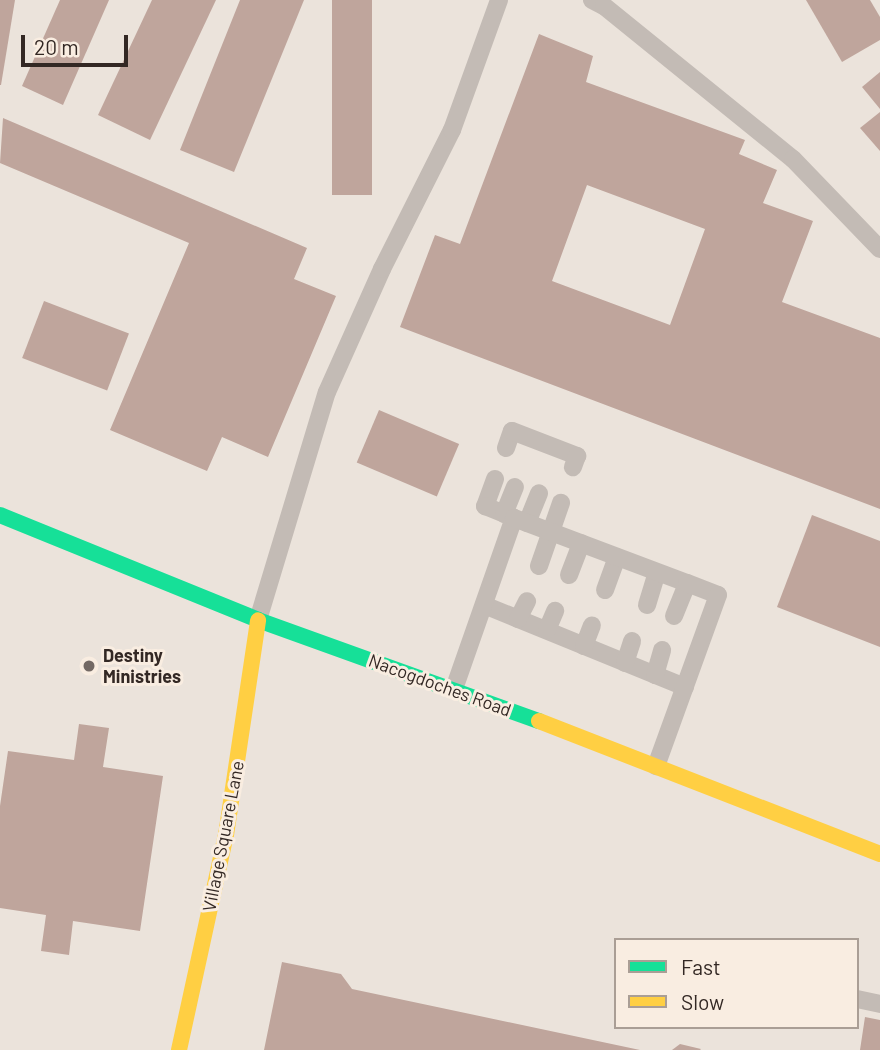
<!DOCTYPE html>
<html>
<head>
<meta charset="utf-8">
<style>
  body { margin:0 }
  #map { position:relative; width:880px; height:1050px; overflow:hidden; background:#ebe3db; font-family:Barlow,sans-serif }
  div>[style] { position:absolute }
  .building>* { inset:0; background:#bfa59c; transform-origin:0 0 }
  .lane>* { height:18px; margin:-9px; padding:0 9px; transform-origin:9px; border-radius:9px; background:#c3bbb5 }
  .fast>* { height:16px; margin:-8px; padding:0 8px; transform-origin:8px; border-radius:8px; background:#16e098 }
  .slow>* { height:16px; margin:-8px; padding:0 8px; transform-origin:8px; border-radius:8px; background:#ffcf43 }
  .dots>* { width:19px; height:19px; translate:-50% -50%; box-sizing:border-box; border:4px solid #f9ede1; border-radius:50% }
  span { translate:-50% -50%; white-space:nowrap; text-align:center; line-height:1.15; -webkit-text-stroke:6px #f9ede1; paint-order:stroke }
  .poi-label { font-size:18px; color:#332824; font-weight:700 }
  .left { translate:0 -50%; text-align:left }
  .street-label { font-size:18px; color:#332824 }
  .legend { position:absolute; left:614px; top:938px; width:245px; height:91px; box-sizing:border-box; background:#f9ede1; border:2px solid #aa9e95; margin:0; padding:9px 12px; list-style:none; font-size:21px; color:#332824 }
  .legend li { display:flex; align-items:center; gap:14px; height:35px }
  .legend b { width:35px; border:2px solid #aa9e95 }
  .scale { position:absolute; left:21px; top:35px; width:107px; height:32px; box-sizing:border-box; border:4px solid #332824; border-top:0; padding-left:9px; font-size:21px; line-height:24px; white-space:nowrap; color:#332824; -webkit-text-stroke:5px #f9ede1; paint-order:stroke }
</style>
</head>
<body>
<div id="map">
  <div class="building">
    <div style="clip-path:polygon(0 0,15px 0,1px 85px,0 85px)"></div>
    <div style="clip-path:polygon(60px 0,109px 0,63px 105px,22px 86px)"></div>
    <div style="clip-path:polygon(152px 0,216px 0,150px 140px,98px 115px)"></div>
    <div style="clip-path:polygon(240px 0,304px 0,234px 172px,180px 150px)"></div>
    <div style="left:332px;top:0;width:40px;height:195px"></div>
    <div style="clip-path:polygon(806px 0,870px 0,880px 17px,880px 40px,842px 62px)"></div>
    <div style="clip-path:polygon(evenodd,539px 34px,593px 56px,586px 82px,745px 140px,739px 154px,777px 170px,763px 203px,813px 221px,782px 302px,880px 338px,880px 509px,400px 327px,435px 235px,460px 244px,539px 34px,587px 185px,705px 229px,670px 325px,552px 281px,587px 185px)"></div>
    <div style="clip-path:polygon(880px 72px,880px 109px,862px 87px)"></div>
    <div style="clip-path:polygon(880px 112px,880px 151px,860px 128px)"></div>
    <div style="clip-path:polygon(3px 118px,307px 248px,294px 279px,336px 296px,268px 457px,222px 437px,207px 471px,110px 430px,189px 243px,0 163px)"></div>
    <div style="left:44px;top:301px;width:91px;height:61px;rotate:21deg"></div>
    <div style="left:379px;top:410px;width:87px;height:57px;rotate:23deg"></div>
    <div style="clip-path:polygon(812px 515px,880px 541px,880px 647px,777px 607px)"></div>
    <div style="clip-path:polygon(79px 724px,109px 728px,103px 767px,163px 776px,140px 931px,73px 921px,69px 955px,41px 951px,46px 915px,0 908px,0 806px,8px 751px,74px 760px)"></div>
    <div style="clip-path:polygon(282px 962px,341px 974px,352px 989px,640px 1050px,264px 1050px)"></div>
    <div style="clip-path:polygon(865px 1017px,880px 1020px,880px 1050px,860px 1050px)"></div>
    <div style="clip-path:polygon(680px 1044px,701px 1049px,700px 1050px,672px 1050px)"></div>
  </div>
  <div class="lane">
    <div style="left:592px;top:0;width:13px;rotate:27deg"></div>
    <div style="left:604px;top:6px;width:243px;rotate:39deg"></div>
    <div style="left:793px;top:159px;width:125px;rotate:46deg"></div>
    <div style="left:506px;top:448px;width:18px;rotate:-71deg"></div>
    <div style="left:512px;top:431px;width:70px;rotate:21deg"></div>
    <div style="left:577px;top:456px;width:12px;rotate:110deg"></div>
    <div style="left:495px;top:479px;width:29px;rotate:110deg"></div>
    <div style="left:485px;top:506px;width:31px;rotate:22deg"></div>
    <div style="left:504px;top:514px;width:29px;rotate:-68deg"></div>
    <div style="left:527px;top:523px;width:32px;rotate:-68deg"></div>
    <div style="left:539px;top:566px;width:67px;rotate:-70.8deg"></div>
    <div style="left:569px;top:575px;width:34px;rotate:-69deg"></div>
    <div style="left:605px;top:590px;width:35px;rotate:-70deg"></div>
    <div style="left:484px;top:605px;width:217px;rotate:22.2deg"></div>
    <div style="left:647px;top:605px;width:34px;rotate:-73deg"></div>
    <div style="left:674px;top:616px;width:35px;rotate:-68deg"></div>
    <div style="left:518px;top:619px;width:20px;rotate:-63deg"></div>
    <div style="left:258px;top:620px;width:238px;rotate:-73.2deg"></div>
    <div style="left:327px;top:392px;width:135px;rotate:-65.9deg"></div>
    <div style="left:382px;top:269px;width:156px;rotate:-63.3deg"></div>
    <div style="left:452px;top:130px;width:138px;rotate:-70.1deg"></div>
    <div style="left:547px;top:630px;width:21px;rotate:-67deg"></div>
    <div style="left:584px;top:646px;width:22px;rotate:-69deg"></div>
    <div style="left:625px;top:663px;width:23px;rotate:-72deg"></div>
    <div style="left:655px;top:675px;width:26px;rotate:-74deg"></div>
    <div style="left:454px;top:689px;width:181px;rotate:-70.7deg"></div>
    <div style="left:514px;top:518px;width:185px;rotate:20.6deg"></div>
    <div style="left:687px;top:583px;width:33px;rotate:21deg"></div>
    <div style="left:718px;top:595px;width:182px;rotate:109.9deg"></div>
    <div style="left:857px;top:999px;width:24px;rotate:12deg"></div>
  </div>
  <div class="fast">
    <div style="left:0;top:515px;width:279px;rotate:22.1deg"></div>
    <div style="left:258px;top:620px;width:299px;rotate:19.8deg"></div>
  </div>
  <div class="slow">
    <div style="left:539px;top:721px;width:366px;rotate:21.3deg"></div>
    <div style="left:179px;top:1050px;width:220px;rotate:-77.7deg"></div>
    <div style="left:226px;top:835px;width:217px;rotate:-81.5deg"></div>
  </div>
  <div class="dots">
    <div style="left:89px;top:666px;background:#736964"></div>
  </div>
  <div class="poi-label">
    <span class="left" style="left:103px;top:666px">Destiny<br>Ministries</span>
  </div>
  <div class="street-label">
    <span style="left:440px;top:685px;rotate:20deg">Nacogdoches Road</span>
    <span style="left:223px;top:836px;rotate:-79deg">Village Square Lane</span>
  </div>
  <ul class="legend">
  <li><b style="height:9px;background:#16e098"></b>Fast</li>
  <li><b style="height:9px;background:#ffcf43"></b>Slow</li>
  </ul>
  <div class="scale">20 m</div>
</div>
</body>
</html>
